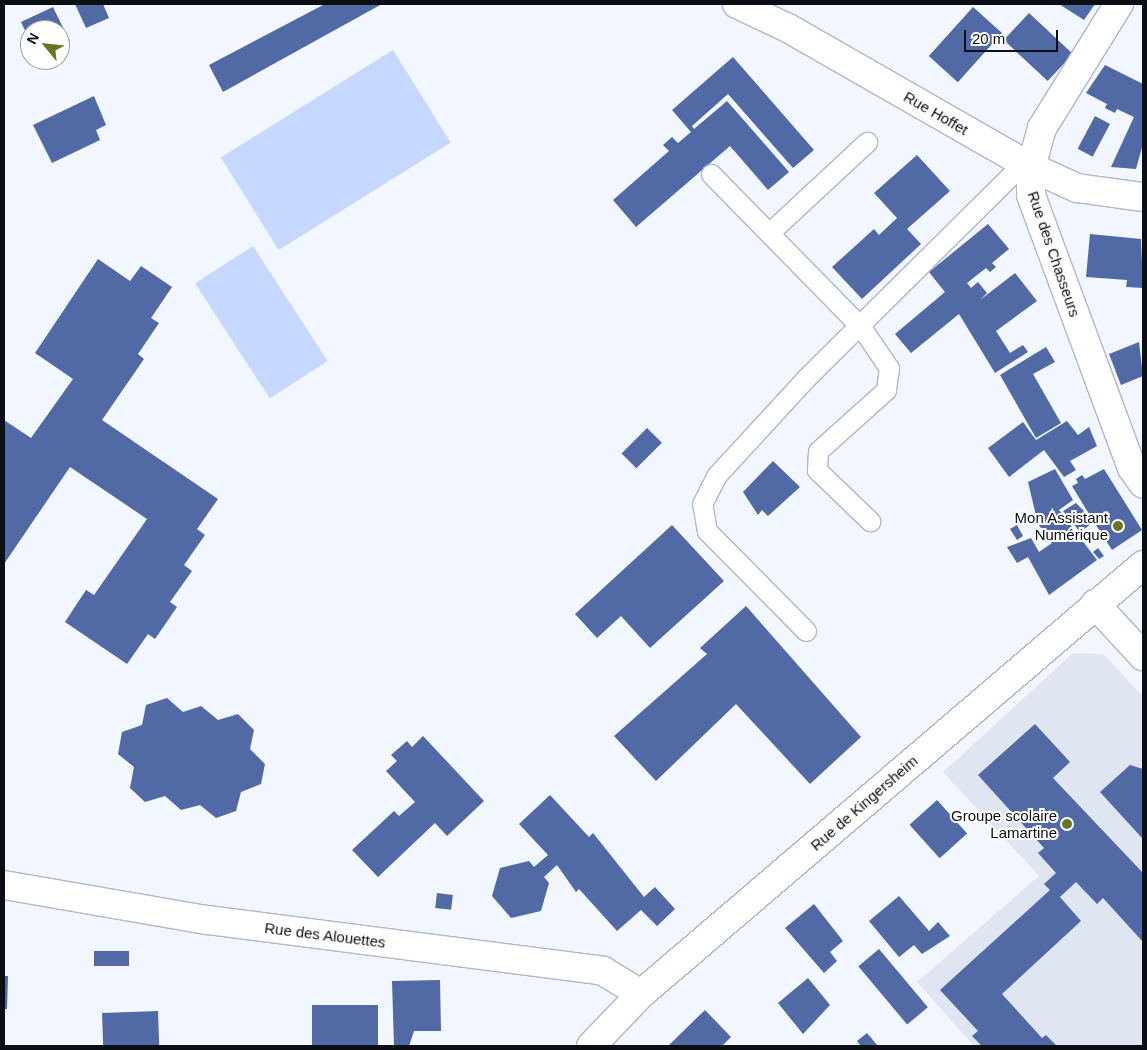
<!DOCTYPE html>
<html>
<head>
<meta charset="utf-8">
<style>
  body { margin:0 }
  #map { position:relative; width:1147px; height:1050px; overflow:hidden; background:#f1f6ff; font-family:Arial,sans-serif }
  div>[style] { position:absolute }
  .built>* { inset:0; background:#e0e6f1 }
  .green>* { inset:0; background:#c6d8ff; transform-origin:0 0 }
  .building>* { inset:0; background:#5169a5; transform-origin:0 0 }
  .roads { filter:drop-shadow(1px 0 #adb7cd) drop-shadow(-1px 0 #adb7cd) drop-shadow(0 1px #adb7cd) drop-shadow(0 -1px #adb7cd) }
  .lane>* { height:19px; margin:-9.5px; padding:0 9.5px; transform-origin:9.5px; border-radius:9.5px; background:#fff }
  .street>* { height:28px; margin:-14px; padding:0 14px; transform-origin:14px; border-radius:14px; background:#fff }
  .secondary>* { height:28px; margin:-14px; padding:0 14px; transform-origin:14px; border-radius:14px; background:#fff }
  .dots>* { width:14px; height:14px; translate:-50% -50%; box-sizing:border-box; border:2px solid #fff; border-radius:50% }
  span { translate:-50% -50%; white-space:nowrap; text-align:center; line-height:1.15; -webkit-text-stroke:4px #fff; paint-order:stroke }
  .street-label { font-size:15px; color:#0b0e15 }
  .poi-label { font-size:15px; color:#0b0e15 }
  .right { translate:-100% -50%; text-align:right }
  .frame { position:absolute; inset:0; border:5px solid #0b0e15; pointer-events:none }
  .north { position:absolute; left:20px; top:20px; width:50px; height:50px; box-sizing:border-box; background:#fff; border:1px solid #9d9fa1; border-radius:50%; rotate:298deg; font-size:14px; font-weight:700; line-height:20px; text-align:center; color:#0b0e15 }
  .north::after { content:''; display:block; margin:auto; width:18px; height:22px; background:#6b7620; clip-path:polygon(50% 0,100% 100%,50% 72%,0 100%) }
  .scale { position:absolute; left:964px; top:30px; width:94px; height:22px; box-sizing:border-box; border:2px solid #0b0e15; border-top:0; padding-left:6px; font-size:15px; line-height:18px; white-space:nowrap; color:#0b0e15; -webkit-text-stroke:4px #fff; paint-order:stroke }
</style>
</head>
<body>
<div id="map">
  <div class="built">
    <div style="clip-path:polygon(1073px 653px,1104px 654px,1143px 697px,1143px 1046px,974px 1046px,917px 982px,1039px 876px,943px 772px)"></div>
  </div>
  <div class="green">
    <div style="left:393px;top:50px;width:109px;height:203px;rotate:58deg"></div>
    <div style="left:253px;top:246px;width:137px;height:69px;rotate:57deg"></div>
  </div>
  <div class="building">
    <div style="clip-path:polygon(75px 4px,103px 4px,109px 18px,86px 28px)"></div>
    <div style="clip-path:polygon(325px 4px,382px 4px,223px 92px,209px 65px)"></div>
    <div style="clip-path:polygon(1059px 4px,1095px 4px,1084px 20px)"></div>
    <div style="clip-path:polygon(53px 7px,70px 42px,60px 47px,60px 30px,30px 30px,30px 41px,21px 22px)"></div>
    <div style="left:973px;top:7px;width:39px;height:66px;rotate:42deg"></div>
    <div style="left:1029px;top:13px;width:60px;height:37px;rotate:43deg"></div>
    <div style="clip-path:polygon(733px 57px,814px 150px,793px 168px,728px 94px,692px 126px,694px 129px,727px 101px,789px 172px,768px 190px,730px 146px,636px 227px,613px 200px,669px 151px,663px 145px,672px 137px,678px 143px,691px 132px,672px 110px)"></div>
    <div style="clip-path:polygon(1105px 65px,1143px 84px,1143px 144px,1136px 169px,1111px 167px,1134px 117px,1117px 109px,1115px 113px,1105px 108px,1107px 104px,1086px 93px)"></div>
    <div style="clip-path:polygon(94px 96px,106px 125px,96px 130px,100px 140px,52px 163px,33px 125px)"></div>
    <div style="left:1095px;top:116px;width:17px;height:37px;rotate:28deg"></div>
    <div style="clip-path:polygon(917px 155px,950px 191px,907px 229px,921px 244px,862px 299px,832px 267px,874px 229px,879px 235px,897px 218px,874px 193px)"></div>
    <div style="clip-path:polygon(988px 224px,1009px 249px,992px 263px,996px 267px,990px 272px,986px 268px,967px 283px,971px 288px,978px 282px,987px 293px,980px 300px,1015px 273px,1037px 301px,996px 331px,1010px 353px,1023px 345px,1028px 352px,995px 373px,959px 314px,911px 353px,895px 334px,945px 292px,929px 272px)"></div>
    <div style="clip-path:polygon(1090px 234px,1141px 239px,1143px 288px,1126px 287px,1127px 280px,1086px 277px)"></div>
    <div style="clip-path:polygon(98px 259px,130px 281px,141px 266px,172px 287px,151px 318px,159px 323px,138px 354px,144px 359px,102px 420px,218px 499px,197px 529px,205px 535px,184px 565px,192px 571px,170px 602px,177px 607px,155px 639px,148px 634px,127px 664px,65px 622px,86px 590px,94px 595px,147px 519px,70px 467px,4px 564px,4px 420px,31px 438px,73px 379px,35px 353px)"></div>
    <div style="clip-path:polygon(1139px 342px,1143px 376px,1121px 385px,1109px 354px)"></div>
    <div style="clip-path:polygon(1046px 347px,1055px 362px,1033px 374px,1061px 423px,1036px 438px,1000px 375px)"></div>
    <div style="clip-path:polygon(1067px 421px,1078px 435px,1089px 427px,1097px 446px,1070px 461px,1076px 470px,1064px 477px,1044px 450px,1009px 477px,988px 448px,1023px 422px,1036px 440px)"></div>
    <div style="left:647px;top:428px;width:21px;height:36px;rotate:45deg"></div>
    <div style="clip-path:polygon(773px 461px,800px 487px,768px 516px,762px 510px,758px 515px,743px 492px)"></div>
    <div style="clip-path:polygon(1055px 469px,1073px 500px,1059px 510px,1097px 560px,1049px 595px,1028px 557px,1017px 563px,1007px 547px,1031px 538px,1039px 552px,1052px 543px,1038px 524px,1028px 482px)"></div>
    <div style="clip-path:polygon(1104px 469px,1142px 530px,1112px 550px,1094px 522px,1080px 532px,1063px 511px,1076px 503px,1092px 519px,1072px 486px,1078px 483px,1076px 479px,1082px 475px,1085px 479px)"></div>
    <div style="clip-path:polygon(672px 525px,724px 581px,650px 648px,621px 616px,597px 638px,575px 614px)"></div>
    <div style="clip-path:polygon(1017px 525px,1023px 536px,1017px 540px,1010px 529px)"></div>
    <div style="clip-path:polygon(1098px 548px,1104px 556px,1099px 559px,1093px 552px)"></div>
    <div style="clip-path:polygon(746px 606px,861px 737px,810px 784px,736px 704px,656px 781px,614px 736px,707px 654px,700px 648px)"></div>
    <div style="clip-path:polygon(167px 698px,183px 712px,201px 706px,218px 720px,238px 714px,254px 730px,250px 749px,265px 764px,261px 784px,241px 792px,236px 811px,216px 818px,200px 805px,181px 810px,165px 796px,145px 802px,130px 788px,134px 767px,118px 754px,122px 732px,142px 725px,146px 705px)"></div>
    <div style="clip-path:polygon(1035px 724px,1070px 762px,1053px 778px,1143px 873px,1143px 942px,1103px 898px,1097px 904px,1076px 882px,1060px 897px,1081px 921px,1002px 994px,1042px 1038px,1046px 1035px,1057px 1046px,982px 1046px,972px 1036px,978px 1031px,940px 990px,1050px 890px,1044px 884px,1056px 873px,1038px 853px,1044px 848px,978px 775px)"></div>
    <div style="clip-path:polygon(423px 736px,484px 801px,447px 836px,435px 823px,378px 877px,352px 850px,394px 811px,399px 816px,415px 802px,386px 771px,397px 761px,391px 755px,407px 741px,412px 747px)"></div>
    <div style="clip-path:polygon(1130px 765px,1143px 769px,1142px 838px,1100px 792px)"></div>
    <div style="clip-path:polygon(550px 795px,589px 837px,593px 833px,644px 897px,655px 887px,675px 909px,657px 926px,641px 910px,617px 931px,579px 889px,576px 892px,557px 865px,544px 877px,549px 883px,541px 911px,511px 918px,492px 896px,500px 868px,529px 861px,534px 867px,548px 855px,519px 824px)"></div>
    <div style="left:937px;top:800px;width:45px;height:37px;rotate:48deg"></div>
    <div style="left:437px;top:893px;width:16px;height:15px;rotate:7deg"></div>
    <div style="clip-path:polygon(899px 896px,929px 931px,938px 922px,950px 936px,922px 954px,914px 945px,899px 957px,869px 921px)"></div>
    <div style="clip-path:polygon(814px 904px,843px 941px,830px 952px,837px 961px,824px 973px,785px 928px)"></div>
    <div style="left:879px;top:949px;width:76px;height:27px;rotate:50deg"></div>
    <div style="left:94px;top:951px;width:35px;height:15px"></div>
    <div style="clip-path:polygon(4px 976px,8px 976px,7px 1009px,4px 1009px)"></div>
    <div style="clip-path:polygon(808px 978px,830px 1005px,803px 1034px,778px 1003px)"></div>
    <div style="clip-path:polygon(440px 980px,441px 1031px,414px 1031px,409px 1046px,394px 1046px,392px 981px)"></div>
    <div style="left:378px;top:1005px;width:41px;height:66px;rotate:90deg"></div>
    <div style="clip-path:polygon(705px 1010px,731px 1037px,722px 1046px,668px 1046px)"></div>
    <div style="left:158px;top:1011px;width:35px;height:56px;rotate:88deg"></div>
    <div style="clip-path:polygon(867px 1033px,878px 1046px,861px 1046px,857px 1041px)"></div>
  </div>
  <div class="roads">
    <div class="lane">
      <div style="left:711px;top:174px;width:214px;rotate:45.6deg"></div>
      <div style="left:861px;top:327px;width:50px;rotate:55.7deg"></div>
      <div style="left:889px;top:368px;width:22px;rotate:98deg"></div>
      <div style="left:886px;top:390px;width:91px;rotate:138.1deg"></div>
      <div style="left:818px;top:451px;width:19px;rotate:93deg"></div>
      <div style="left:817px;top:470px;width:74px;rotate:43.9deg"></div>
      <div style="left:769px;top:233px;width:134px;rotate:-42.9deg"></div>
      <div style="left:806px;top:631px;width:141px;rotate:-134.7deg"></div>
      <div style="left:707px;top:531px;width:27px;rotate:-100deg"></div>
      <div style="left:702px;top:504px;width:31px;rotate:-63deg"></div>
      <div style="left:716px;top:476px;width:133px;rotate:-47.4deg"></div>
      <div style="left:806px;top:378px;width:305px;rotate:-44.7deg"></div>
    </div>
    <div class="street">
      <div style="left:1031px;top:167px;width:41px;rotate:-74.2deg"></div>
      <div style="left:1042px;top:128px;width:146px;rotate:-58.2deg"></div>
      <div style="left:1095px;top:604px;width:71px;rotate:47.3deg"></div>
      <div style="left:4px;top:885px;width:206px;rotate:9.8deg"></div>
      <div style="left:207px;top:920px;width:399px;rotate:7.3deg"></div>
      <div style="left:603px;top:971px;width:44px;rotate:31.2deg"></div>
    </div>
    <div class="secondary">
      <div style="left:737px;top:4px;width:56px;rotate:25.2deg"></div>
      <div style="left:788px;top:28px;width:280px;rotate:29.8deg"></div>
      <div style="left:1031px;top:167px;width:51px;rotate:24.5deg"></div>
      <div style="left:1077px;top:188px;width:67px;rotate:7.8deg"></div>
      <div style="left:1031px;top:167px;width:28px;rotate:90deg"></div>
      <div style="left:1031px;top:195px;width:32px;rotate:70deg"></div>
      <div style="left:1042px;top:225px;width:259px;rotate:69.7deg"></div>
      <div style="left:1132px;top:468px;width:19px;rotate:55deg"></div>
      <div style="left:591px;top:1046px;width:72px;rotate:-46.1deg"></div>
      <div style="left:641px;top:994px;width:660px;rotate:-40.52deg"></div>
    </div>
  </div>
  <div class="dots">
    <div style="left:1118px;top:526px;background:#6b7620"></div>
    <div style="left:1067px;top:824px;background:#6b7620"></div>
  </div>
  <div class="street-label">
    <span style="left:936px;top:113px;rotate:30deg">Rue Hoffet</span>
    <span style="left:1054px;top:254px;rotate:71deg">Rue des Chasseurs</span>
    <span style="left:864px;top:803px;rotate:-41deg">Rue de Kingersheim</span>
    <span style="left:325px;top:935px;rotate:7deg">Rue des Alouettes</span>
  </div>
  <div class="poi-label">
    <span class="right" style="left:1108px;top:526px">Mon Assistant<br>Numérique</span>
    <span class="right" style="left:1057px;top:824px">Groupe scolaire<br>Lamartine</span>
  </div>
  <div class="frame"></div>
  <div class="north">N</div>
  <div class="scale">20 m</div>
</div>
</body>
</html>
